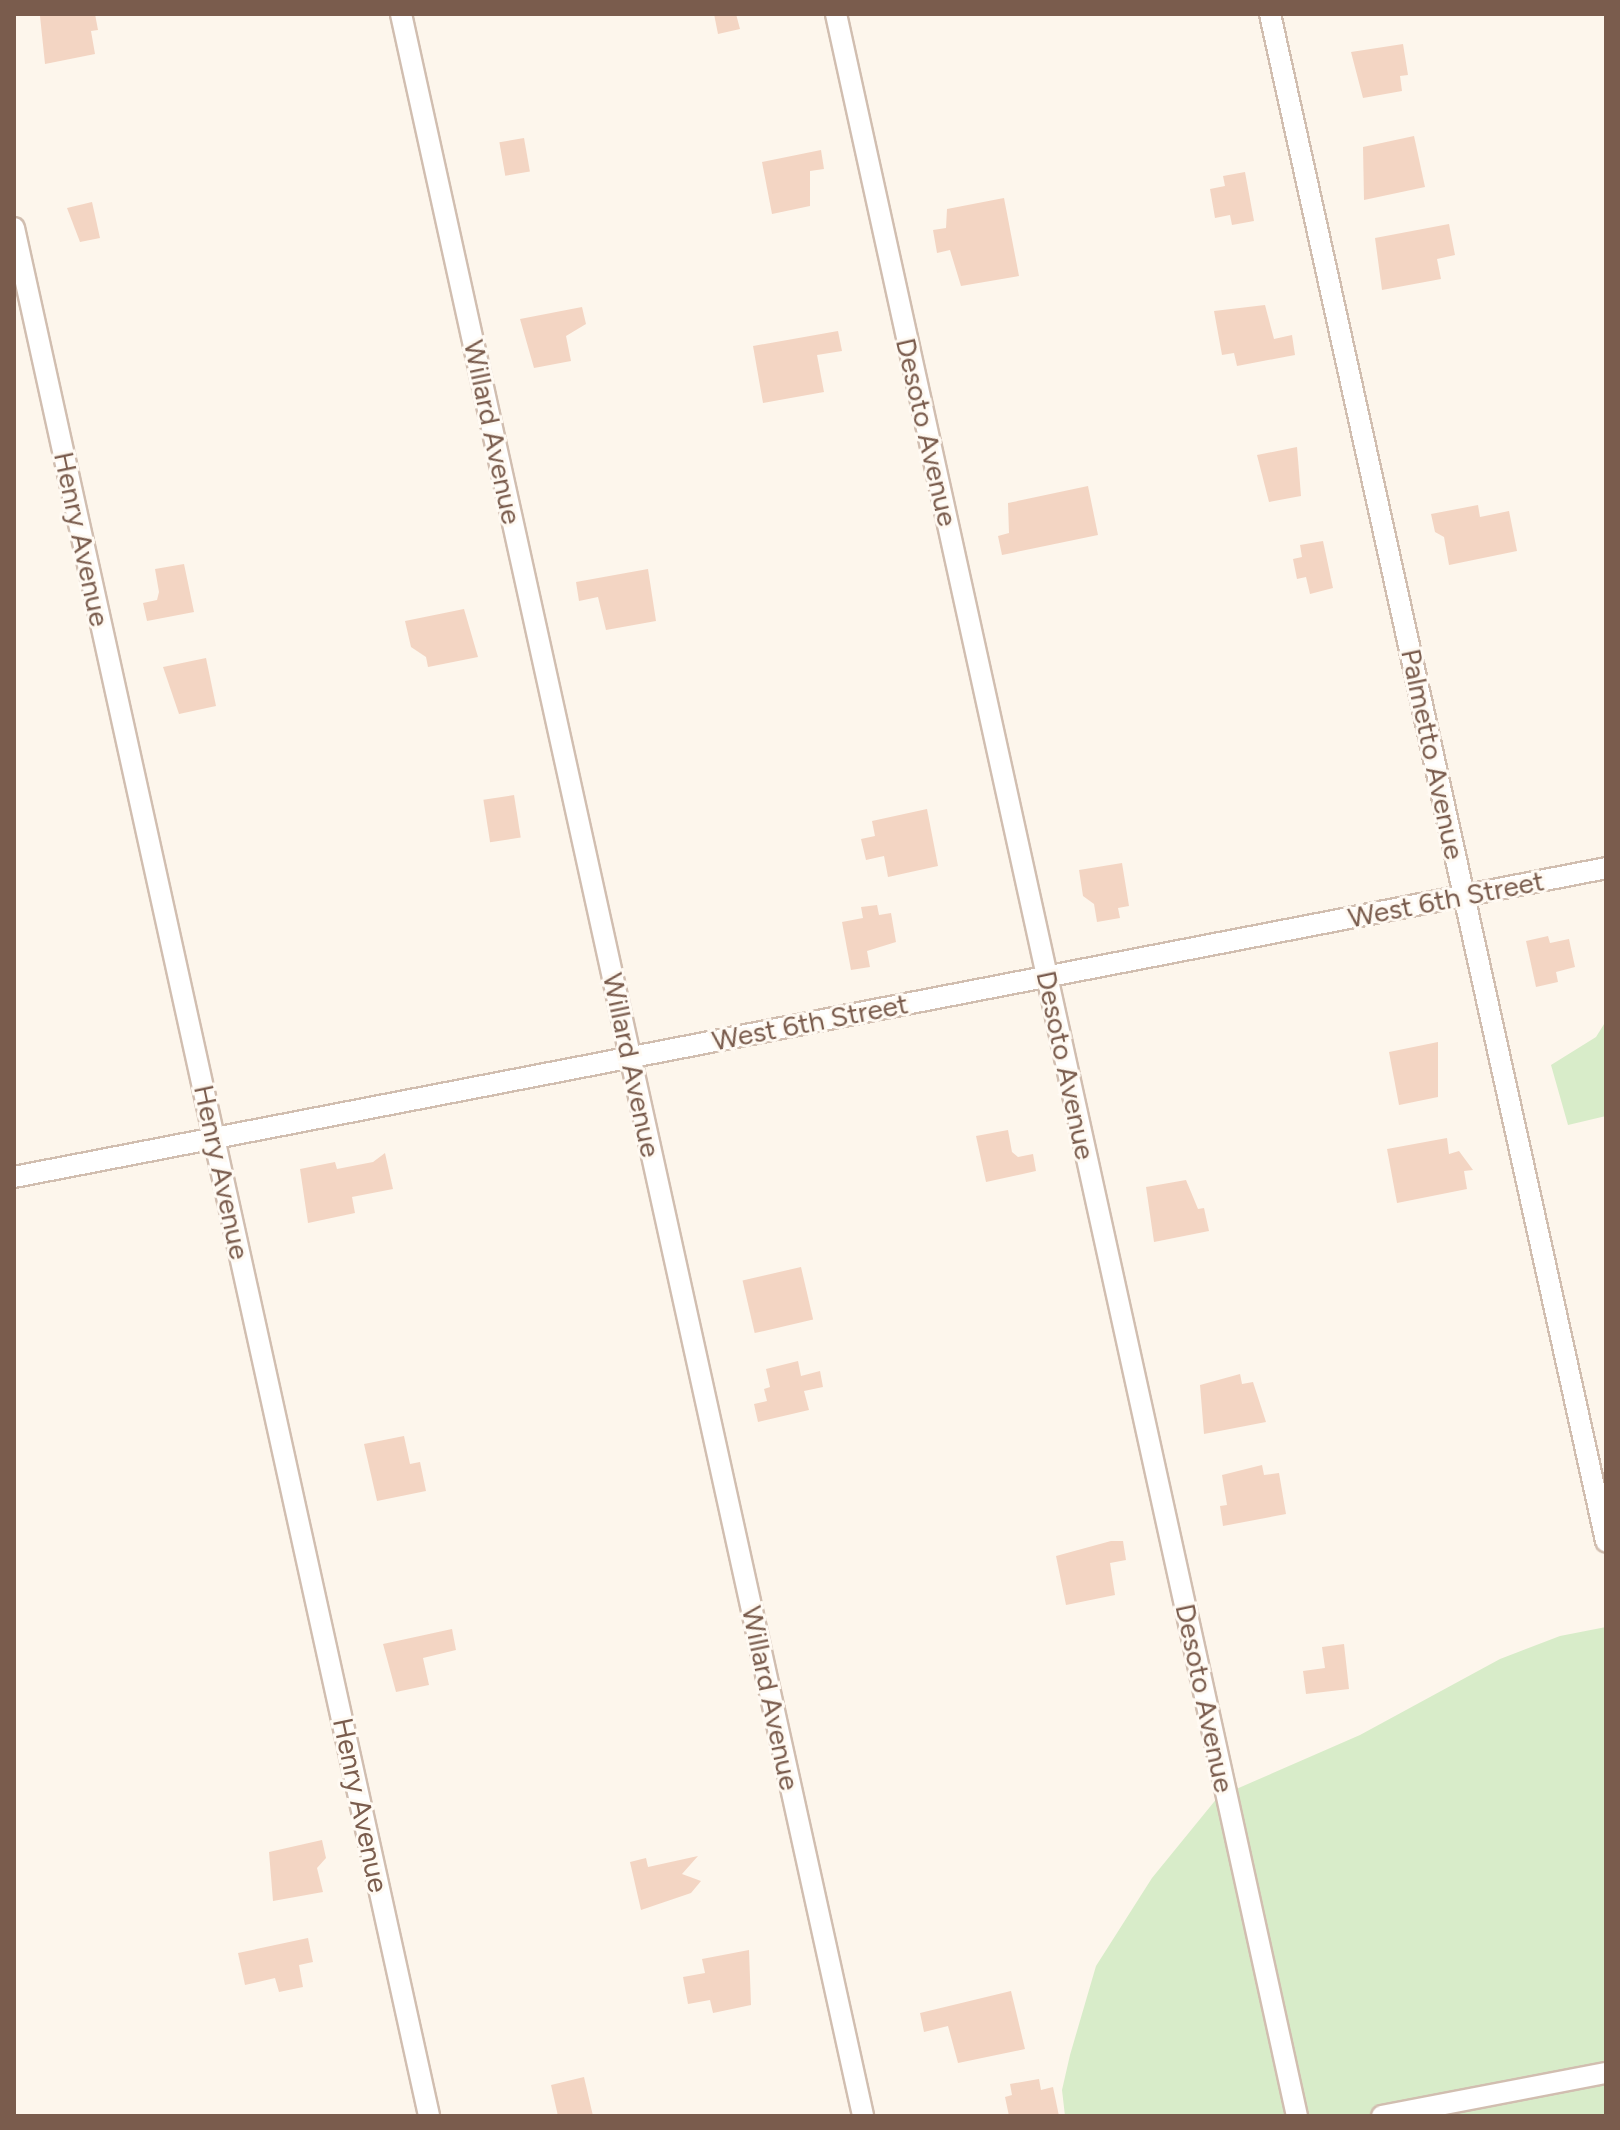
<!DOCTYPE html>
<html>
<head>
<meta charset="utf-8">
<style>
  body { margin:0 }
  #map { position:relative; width:1620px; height:2130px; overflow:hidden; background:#fdf6ec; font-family:Figtree,sans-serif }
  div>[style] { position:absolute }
  .green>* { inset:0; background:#d8ecc9 }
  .building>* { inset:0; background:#f3d5c3; transform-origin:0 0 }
  .roads { filter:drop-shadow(2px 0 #d1beb0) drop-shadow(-2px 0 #d1beb0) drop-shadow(0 2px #d1beb0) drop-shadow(0 -2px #d1beb0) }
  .minor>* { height:20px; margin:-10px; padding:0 10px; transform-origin:10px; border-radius:10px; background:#fff }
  span { translate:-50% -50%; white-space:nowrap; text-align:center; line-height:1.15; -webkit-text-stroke:6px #fffaf3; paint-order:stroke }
  .street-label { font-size:28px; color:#7a5c4d }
  .frame { position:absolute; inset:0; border:16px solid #7a5c4d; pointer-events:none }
</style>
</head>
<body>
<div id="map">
  <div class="green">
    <div style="clip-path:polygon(1606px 1021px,1606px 1116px,1568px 1125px,1551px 1065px,1596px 1037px)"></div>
    <div style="clip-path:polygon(1606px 1627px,1606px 2116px,1065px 2116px,1062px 2090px,1070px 2055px,1096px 1966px,1152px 1878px,1218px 1797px,1360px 1735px,1500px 1659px,1560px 1636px)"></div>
  </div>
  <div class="building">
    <div style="clip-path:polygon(95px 14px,98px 30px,91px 31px,95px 54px,45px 64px,40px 16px)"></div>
    <div style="clip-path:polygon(714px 14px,736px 14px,740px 29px,718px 34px)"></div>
    <div style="clip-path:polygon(1403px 44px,1408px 75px,1400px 76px,1402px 91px,1363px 98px,1351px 52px)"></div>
    <div style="clip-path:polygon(1414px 136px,1425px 187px,1364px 200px,1363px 147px)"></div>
    <div style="left:524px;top:138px;width:34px;height:25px;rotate:80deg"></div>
    <div style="clip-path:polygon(821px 150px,824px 169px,810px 171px,810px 206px,772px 214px,762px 162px)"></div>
    <div style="clip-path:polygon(1245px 172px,1254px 221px,1232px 225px,1230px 215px,1215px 218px,1210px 189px,1225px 186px,1223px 176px)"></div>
    <div style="clip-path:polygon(1004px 198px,1019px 276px,961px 286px,950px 250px,937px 253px,933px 230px,946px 228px,947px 209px)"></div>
    <div style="clip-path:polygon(92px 202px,100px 238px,80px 242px,67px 208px)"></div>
    <div style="clip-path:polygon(1449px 224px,1455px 255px,1437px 259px,1441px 279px,1382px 290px,1375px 238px)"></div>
    <div style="clip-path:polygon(1265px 305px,1274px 339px,1292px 335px,1295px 355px,1237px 366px,1234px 353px,1222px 355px,1214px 311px)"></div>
    <div style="clip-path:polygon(582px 307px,586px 324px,566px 336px,571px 361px,534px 368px,520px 319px)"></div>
    <div style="clip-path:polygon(838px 331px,842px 351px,817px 355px,824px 392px,763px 403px,753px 346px)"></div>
    <div style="clip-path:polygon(1297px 447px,1301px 496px,1269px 502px,1257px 455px)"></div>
    <div style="clip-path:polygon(1088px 486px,1098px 535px,1002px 555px,998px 536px,1009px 533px,1008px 503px)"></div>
    <div style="clip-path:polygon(1478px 505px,1480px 517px,1509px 511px,1517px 551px,1449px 565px,1444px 537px,1435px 532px,1431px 514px)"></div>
    <div style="clip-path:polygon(1323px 541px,1333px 588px,1310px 594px,1306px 577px,1297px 579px,1293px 559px,1302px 557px,1300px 545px)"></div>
    <div style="clip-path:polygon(184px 564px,194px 612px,147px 621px,143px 603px,157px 600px,159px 592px,155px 569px)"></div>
    <div style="clip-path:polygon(648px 569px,656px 621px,606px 630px,598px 597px,579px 601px,576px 582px)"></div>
    <div style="clip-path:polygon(464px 609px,478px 657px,428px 667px,426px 657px,411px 647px,405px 621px)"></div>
    <div style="clip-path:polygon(206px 658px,216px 706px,179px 714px,163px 667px)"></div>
    <div style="left:514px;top:795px;width:43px;height:31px;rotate:81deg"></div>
    <div style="clip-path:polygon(927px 809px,938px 866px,888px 877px,884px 856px,866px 860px,861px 839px,875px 836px,872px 821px)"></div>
    <div style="clip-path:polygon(1122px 863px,1129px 906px,1118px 908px,1120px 918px,1097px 922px,1094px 904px,1083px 896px,1079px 870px)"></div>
    <div style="clip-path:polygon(877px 905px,879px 915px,891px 913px,896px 942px,867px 951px,870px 967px,851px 970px,842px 922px,863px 918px,861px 907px)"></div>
    <div style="clip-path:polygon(1548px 936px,1550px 943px,1569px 939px,1575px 967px,1556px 972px,1558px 982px,1536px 987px,1526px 941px)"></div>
    <div style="clip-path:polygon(1438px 1042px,1438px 1097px,1399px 1105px,1389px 1052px)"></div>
    <div style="clip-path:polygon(1008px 1130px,1012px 1152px,1018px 1157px,1033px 1154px,1036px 1171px,986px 1182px,976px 1136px)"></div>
    <div style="clip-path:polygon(1447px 1138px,1449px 1154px,1459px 1151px,1473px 1170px,1464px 1171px,1467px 1189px,1397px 1203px,1387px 1149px)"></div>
    <div style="clip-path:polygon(385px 1153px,393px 1189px,352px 1197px,355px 1213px,308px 1223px,300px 1169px,335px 1162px,337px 1169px,373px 1162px)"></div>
    <div style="clip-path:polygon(1186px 1180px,1198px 1209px,1204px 1208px,1209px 1231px,1154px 1242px,1146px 1187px)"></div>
    <div style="left:801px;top:1267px;width:54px;height:60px;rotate:77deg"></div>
    <div style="clip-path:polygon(798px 1361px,801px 1376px,820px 1371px,823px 1387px,804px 1391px,809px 1410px,758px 1422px,754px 1404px,767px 1401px,764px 1389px,770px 1387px,766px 1369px)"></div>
    <div style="clip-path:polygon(1240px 1374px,1242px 1384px,1253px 1382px,1266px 1422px,1204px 1434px,1200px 1385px)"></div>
    <div style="clip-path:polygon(404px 1436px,410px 1464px,420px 1462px,426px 1491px,377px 1501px,364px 1444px)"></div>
    <div style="clip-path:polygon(1262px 1465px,1264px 1475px,1279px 1473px,1286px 1514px,1223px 1526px,1220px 1506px,1227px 1505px,1222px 1475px)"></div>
    <div style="clip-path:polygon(1111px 1541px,1123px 1541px,1126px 1560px,1110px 1563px,1115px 1595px,1066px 1605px,1056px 1556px)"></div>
    <div style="clip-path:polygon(452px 1629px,456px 1650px,423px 1658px,429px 1685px,396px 1692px,383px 1644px)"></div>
    <div style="clip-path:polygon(1344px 1644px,1349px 1689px,1306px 1694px,1303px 1671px,1325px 1668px,1322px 1647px)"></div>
    <div style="clip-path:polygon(322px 1840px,326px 1858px,317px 1868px,323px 1892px,273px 1901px,269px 1852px)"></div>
    <div style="clip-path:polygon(698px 1856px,682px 1874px,701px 1881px,691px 1893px,641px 1910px,630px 1862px,646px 1858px,648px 1867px)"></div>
    <div style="clip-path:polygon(308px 1938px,313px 1962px,299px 1965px,303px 1987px,279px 1992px,275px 1978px,245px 1985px,238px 1953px)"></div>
    <div style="clip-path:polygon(749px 1950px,751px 2005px,713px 2013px,710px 2000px,688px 2004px,683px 1977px,705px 1973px,702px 1959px)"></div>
    <div style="clip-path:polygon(1011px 1991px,1025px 2049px,958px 2063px,948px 2026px,924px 2032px,920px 2013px)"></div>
    <div style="clip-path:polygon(584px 2077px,593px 2116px,558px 2116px,551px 2085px)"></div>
    <div style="clip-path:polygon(1039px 2079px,1041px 2090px,1053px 2087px,1059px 2116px,1009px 2116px,1005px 2097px,1012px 2095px,1010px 2084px)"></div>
  </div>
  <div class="roads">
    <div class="minor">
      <div style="left:401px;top:14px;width:2152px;rotate:77.6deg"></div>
      <div style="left:836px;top:14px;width:2152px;rotate:77.63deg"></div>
      <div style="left:1270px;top:14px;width:1564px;rotate:77.59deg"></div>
      <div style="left:14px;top:228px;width:1933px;rotate:77.6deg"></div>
      <div style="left:14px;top:1177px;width:1622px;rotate:-10.98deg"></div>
      <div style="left:1382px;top:2116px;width:228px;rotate:-10.9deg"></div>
    </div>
  </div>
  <div class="street-label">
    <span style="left:493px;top:432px;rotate:78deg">Willard Avenue</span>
    <span style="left:927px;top:432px;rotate:77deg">Desoto Avenue</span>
    <span style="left:82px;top:539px;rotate:78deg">Henry Avenue</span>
    <span style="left:1433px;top:754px;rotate:78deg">Palmetto Avenue</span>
    <span style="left:1446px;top:899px;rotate:-11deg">West 6th Street</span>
    <span style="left:810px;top:1022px;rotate:-11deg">West 6th Street</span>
    <span style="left:632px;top:1065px;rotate:78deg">Willard Avenue</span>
    <span style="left:1066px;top:1065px;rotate:78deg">Desoto Avenue</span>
    <span style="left:222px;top:1172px;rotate:78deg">Henry Avenue</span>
    <span style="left:771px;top:1698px;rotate:78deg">Willard Avenue</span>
    <span style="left:1205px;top:1698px;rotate:78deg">Desoto Avenue</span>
    <span style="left:361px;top:1805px;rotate:78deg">Henry Avenue</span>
  </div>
  <div class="frame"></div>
</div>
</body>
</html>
